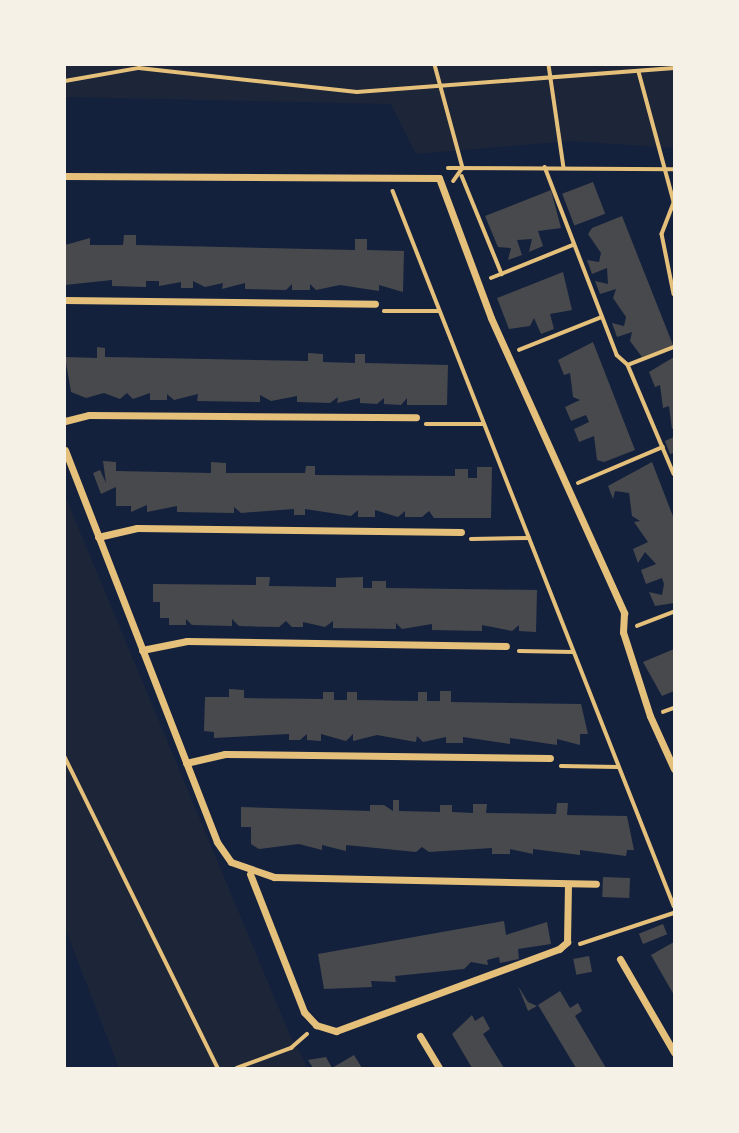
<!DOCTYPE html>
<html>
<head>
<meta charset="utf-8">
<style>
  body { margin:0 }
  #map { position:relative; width:739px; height:1133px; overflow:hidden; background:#14213d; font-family:Bitter,serif }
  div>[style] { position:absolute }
  .green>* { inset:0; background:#1d2539 }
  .building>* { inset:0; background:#48494c; transform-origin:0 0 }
  .path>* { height:3.5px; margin:-1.75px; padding:0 1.75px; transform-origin:1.75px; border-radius:1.75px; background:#e5c07b }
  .minor>* { height:7px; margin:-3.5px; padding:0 3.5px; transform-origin:3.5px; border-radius:3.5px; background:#e5c07b }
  span { translate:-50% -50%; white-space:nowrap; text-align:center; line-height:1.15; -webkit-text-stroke:7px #f6f1e7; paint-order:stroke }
  .frame { position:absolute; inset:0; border:66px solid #f6f1e7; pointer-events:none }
</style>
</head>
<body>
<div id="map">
  <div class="green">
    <div style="clip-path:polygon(65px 65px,674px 65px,674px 148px,570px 141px,416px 154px,391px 104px,65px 97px)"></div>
    <div style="clip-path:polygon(65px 496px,290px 1035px,308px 1068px,119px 1068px,65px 928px)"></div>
  </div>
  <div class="building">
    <div style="left:593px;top:182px;width:34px;height:33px;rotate:69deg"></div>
    <div style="clip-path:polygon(551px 190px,561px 228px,538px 231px,543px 246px,529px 252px,532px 239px,517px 240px,522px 255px,508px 260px,511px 248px,498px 247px,485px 216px)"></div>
    <div style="clip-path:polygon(622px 216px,673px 345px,642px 357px,630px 341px,632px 332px,617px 337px,612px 323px,624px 326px,626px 317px,613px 298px,616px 289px,600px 294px,595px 281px,608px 284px,607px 268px,592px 274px,587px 260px,599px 262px,601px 253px,588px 234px,592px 228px)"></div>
    <div style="clip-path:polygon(124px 235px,136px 235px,136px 245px,355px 250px,355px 239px,367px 239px,367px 250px,404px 251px,403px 292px,379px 285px,379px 291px,340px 285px,316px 290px,310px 284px,310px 290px,292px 290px,292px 284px,286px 290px,245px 289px,245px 283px,222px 289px,223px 283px,205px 287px,193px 281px,193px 288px,181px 288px,181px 282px,159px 286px,159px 281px,146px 281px,146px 287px,112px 286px,112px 280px,65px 285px,65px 245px,90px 238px,90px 245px,123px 245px)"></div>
    <div style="clip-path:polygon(563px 272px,572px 310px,550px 314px,554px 329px,541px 334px,534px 318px,530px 326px,509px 329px,497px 298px)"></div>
    <div style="clip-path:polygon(593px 342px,635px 450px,604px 462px,597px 460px,594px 436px,579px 442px,574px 429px,589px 422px,586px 415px,571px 421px,565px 407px,580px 400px,573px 397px,570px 373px,564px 375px,558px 360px)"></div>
    <div style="clip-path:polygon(97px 347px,105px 348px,105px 357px,308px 361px,308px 353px,323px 354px,323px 362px,355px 363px,355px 354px,365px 354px,365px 363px,448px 365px,447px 405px,407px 405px,407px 398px,401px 405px,384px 404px,384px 398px,377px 404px,360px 403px,360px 398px,337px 403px,338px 397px,330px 403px,297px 402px,297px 396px,271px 401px,260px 395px,260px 402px,197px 401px,198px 394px,174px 400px,167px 394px,167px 400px,150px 400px,150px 393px,133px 399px,127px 393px,120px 399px,104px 393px,86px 398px,71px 392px,65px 357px,97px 358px)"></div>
    <div style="clip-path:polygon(674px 357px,674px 428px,672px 429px,669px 406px,663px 408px,660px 385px,655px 387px,649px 372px)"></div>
    <div style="clip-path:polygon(674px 437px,674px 453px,670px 454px,665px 441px)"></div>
    <div style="clip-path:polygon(103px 461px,116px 462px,116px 471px,211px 473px,211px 462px,226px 463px,226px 473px,305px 473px,306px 466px,315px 466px,315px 475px,455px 476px,455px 469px,468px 469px,468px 478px,477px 478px,477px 467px,492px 467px,491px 518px,434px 518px,429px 511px,422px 517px,405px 517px,405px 511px,398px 517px,375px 510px,375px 517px,358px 517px,358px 510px,351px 516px,305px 509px,305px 515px,294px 515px,294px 509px,241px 513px,234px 507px,234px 513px,177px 512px,177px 506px,147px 512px,147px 505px,131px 512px,131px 506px,116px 506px,116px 487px,101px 494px,93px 473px,100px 470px,106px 483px)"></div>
    <div style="clip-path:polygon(652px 462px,674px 519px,674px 603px,655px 606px,649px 592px,662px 595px,664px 584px,662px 578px,646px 584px,641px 570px,656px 564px,645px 552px,638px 563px,633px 549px,648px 542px,634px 522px,640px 521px,632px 516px,629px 493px,615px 491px,613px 499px,608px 486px)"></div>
    <div style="clip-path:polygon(256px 577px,270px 577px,269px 586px,336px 587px,336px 578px,363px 577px,363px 588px,372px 588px,372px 581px,386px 581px,386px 588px,537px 590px,536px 632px,519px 631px,519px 625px,512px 631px,482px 625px,482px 631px,432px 630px,432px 624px,402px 629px,396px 623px,396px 629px,333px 628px,333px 621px,325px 627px,303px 622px,303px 627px,292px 627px,286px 621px,279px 627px,239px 626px,232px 619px,232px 626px,192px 625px,186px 619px,186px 625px,169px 625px,169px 618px,160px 618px,160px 602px,153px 602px,153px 584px,256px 585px)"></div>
    <div style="clip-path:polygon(674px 649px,674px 691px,662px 696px,643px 662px)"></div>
    <div style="clip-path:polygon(229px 689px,244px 690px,244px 698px,323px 699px,323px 692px,334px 692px,334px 700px,347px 700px,347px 692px,357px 692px,357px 700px,418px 701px,418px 692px,427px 692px,427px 701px,440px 701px,440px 691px,451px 691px,451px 702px,581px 704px,588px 734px,580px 734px,580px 745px,557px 739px,557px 745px,510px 738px,510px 744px,463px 737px,463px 743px,446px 743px,446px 737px,423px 742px,417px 736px,416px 742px,377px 735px,353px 741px,353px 734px,346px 741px,321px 734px,321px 741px,307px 740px,307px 734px,300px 740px,289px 740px,289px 734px,214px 738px,214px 732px,204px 731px,205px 697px,229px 697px)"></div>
    <div style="clip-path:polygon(393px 800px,399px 800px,399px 811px,440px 812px,440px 805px,452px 805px,452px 812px,473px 813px,473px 804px,487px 804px,486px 813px,556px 814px,557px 803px,568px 803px,567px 815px,627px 816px,634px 850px,627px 850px,626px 856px,580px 850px,580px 855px,533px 849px,533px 854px,510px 849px,510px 854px,492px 854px,492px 848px,429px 852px,422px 847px,416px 852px,346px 845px,346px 851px,322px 845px,322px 850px,299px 844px,259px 849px,251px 844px,251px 827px,241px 827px,241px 807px,370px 811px,370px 805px,384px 805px,393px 811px)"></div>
    <div style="left:603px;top:877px;width:27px;height:20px;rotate:2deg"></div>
    <div style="clip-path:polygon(504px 921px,506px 935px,547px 922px,551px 944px,518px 949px,519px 959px,500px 963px,499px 957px,487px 960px,488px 965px,471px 962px,464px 969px,395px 976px,396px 982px,371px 981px,372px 987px,324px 989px,318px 954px)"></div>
    <div style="left:663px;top:924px;width:11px;height:26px;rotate:68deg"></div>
    <div style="clip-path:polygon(674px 942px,674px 995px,651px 955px)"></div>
    <div style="left:589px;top:956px;width:16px;height:16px;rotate:79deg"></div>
    <div style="clip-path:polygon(518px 986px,528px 1002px,537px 1006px,528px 1011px)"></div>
    <div style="clip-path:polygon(560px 991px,570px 1008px,578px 1003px,582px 1011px,575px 1016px,606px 1068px,576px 1068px,538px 1005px)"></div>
    <div style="clip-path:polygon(472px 1015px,475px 1021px,483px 1016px,490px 1029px,483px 1034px,504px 1068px,472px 1068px,452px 1034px)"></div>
    <div style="clip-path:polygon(354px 1055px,362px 1068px,313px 1068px,308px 1060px,326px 1057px,332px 1068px)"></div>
  </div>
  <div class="path">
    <div style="left:435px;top:65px;width:107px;rotate:74.8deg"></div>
    <div style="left:463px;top:168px;width:16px;rotate:125deg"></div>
    <div style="left:549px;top:65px;width:104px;rotate:81.7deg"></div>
    <div style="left:639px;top:72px;width:135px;rotate:74.9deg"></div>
    <div style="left:65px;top:81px;width:75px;rotate:-10deg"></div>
    <div style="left:139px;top:68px;width:219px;rotate:6.3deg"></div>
    <div style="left:357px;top:92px;width:318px;rotate:-4.3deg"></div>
    <div style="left:545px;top:167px;width:201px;rotate:69deg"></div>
    <div style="left:617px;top:355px;width:15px;rotate:42deg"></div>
    <div style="left:628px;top:365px;width:118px;rotate:67.1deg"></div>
    <div style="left:448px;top:168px;width:226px;rotate:0.3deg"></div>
    <div style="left:462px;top:176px;width:106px;rotate:67.8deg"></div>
    <div style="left:393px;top:191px;width:768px;rotate:68.54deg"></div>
    <div style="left:674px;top:203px;width:33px;rotate:111deg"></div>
    <div style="left:662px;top:234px;width:61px;rotate:78.7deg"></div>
    <div style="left:491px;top:278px;width:88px;rotate:-21.9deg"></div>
    <div style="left:384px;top:311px;width:54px"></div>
    <div style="left:519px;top:350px;width:89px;rotate:-21.7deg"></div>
    <div style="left:628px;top:365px;width:49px;rotate:-21.4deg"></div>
    <div style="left:426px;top:424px;width:57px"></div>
    <div style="left:578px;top:483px;width:92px;rotate:-23deg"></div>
    <div style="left:471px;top:539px;width:58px;rotate:-1deg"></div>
    <div style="left:637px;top:626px;width:40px;rotate:-21deg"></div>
    <div style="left:519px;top:651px;width:54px;rotate:1.1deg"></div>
    <div style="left:663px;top:712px;width:12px;rotate:-20deg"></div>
    <div style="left:65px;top:757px;width:347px;rotate:63.8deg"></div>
    <div style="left:561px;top:766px;width:57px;rotate:1deg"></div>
    <div style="left:580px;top:944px;width:99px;rotate:-18.3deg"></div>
    <div style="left:237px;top:1068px;width:58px;rotate:-20.3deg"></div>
    <div style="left:291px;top:1048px;width:21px;rotate:-41deg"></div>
  </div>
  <div class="minor">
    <div style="left:65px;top:176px;width:374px;rotate:0.3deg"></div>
    <div style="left:439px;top:178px;width:149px;rotate:69.6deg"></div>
    <div style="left:491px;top:318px;width:324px;rotate:65.7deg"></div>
    <div style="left:624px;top:613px;width:19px;rotate:93deg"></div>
    <div style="left:623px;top:632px;width:88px;rotate:72.2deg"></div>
    <div style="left:650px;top:716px;width:58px;rotate:65.6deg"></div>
    <div style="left:65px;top:300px;width:310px;rotate:0.7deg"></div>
    <div style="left:65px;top:421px;width:25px;rotate:-14deg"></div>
    <div style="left:89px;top:415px;width:327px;rotate:0.4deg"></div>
    <div style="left:65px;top:450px;width:420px;rotate:68.8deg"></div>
    <div style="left:217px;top:842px;width:24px;rotate:55deg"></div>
    <div style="left:231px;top:862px;width:46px;rotate:19.2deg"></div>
    <div style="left:274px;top:877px;width:322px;rotate:1.2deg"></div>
    <div style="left:98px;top:537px;width:40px;rotate:-13deg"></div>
    <div style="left:137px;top:528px;width:324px;rotate:0.7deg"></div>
    <div style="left:142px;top:650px;width:46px;rotate:-11.3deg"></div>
    <div style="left:187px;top:641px;width:319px;rotate:0.9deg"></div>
    <div style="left:186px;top:763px;width:40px;rotate:-13deg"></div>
    <div style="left:225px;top:754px;width:325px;rotate:0.7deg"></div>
    <div style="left:250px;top:874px;width:148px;rotate:68.6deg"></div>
    <div style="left:304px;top:1012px;width:18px;rotate:47deg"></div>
    <div style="left:316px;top:1025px;width:21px;rotate:17deg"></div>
    <div style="left:336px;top:1031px;width:238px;rotate:-20.2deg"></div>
    <div style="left:559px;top:949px;width:11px;rotate:-41deg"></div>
    <div style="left:567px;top:942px;width:58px;rotate:-89deg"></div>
    <div style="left:620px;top:959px;width:108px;rotate:59.9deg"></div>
    <div style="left:420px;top:1036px;width:37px;rotate:59deg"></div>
  </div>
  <div class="frame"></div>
</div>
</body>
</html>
